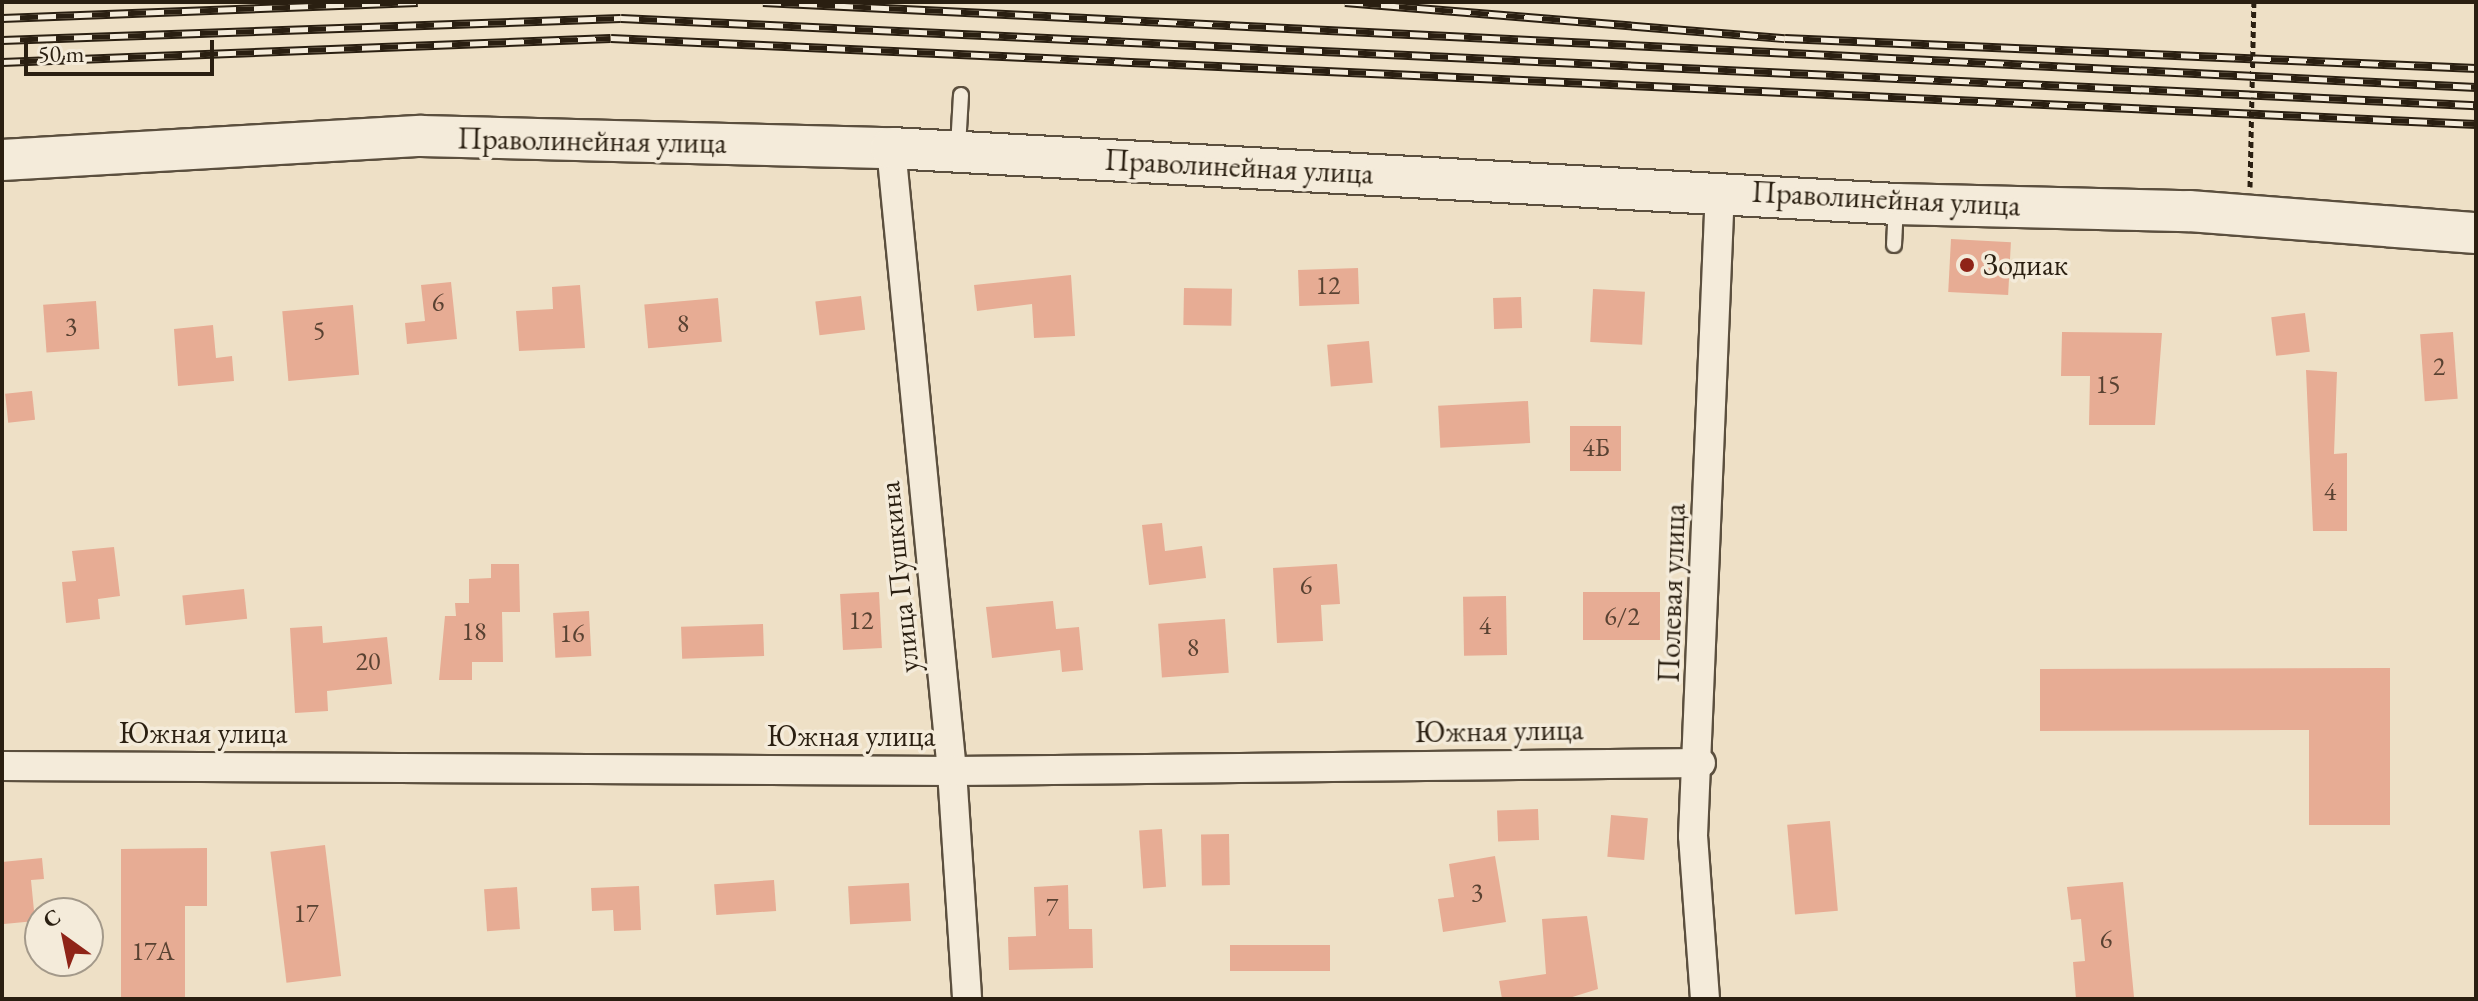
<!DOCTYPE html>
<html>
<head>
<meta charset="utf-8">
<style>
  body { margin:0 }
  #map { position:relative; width:2478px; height:1001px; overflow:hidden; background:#eee0c6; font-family:"EB Garamond",serif }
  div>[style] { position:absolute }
  .building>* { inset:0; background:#e7ac94; transform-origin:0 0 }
  .path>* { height:5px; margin-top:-2.5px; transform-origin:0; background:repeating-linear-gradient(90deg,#2a1f11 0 6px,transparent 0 10px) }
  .roads { filter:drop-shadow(2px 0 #5b4f3e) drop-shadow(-2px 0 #5b4f3e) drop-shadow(0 2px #5b4f3e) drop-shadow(0 -2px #5b4f3e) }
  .lane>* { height:14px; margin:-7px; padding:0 7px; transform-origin:7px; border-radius:7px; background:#f4ebda }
  .street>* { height:28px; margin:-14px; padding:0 14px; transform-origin:14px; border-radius:14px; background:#f4ebda }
  .secondary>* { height:40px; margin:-20px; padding:0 20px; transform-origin:20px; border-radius:20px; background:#f4ebda }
  .rail>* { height:9px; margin-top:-4.5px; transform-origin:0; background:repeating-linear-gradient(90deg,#f4ebda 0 18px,#2a1f11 0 36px); box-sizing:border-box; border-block:2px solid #2a1f11 }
  .dots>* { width:22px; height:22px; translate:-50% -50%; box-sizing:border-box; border:4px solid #f4ebda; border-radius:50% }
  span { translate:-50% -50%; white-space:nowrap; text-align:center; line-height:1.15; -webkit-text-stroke:7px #f4ebda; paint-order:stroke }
  .number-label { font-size:26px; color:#594232 }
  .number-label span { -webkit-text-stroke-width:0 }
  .street-label { font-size:30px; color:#2a1f11 }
  .poi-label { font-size:30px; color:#2a1f11 }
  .left { translate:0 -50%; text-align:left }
  .frame { position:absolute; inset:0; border:4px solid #2a1f11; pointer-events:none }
  .north { position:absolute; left:24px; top:897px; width:80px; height:80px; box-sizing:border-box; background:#f4ebda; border:2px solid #a3998a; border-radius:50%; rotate:327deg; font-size:22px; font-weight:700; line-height:32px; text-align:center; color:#2a1f11 }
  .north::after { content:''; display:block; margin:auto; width:28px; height:36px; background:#8f2418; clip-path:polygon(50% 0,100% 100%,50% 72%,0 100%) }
  .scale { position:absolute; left:24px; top:40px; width:190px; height:36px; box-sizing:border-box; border:4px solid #2a1f11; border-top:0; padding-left:10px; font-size:24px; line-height:28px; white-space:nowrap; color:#2a1f11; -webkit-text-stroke:6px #f4ebda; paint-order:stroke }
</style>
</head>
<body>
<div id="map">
  <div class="building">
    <div style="left:1951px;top:239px;width:60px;height:53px;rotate:3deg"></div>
    <div style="left:1358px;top:268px;width:36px;height:60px;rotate:88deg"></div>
    <div style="clip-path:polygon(1071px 275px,1075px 336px,1034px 338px,1032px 304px,977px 311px,974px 285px)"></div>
    <div style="clip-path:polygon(451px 282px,457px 339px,407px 344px,405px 323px,425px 321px,421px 285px)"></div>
    <div style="clip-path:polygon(580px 285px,585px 348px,519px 351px,516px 311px,553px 309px,552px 287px)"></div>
    <div style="left:1184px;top:288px;width:48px;height:37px;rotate:1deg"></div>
    <div style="left:1593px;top:289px;width:52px;height:53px;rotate:3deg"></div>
    <div style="left:861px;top:296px;width:34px;height:46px;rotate:83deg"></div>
    <div style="left:1521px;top:297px;width:31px;height:28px;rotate:88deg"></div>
    <div style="left:718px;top:298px;width:44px;height:74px;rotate:85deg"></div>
    <div style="left:96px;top:301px;width:48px;height:53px;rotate:86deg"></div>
    <div style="left:353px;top:305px;width:70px;height:71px;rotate:85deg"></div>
    <div style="left:2305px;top:313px;width:39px;height:34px;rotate:83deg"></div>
    <div style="clip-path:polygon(213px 325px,216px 358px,232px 356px,234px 381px,178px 386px,174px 329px)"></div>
    <div style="clip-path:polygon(2062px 332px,2162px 333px,2155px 425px,2089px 425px,2090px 376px,2061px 376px)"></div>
    <div style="left:2453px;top:332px;width:67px;height:33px;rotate:86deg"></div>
    <div style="left:1369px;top:341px;width:42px;height:42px;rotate:85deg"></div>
    <div style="clip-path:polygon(2306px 370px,2337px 372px,2334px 454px,2347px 453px,2347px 531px,2313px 531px)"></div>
    <div style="left:32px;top:391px;width:29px;height:27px;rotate:84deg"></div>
    <div style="left:1528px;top:401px;width:42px;height:90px;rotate:87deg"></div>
    <div style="left:1570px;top:426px;width:51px;height:45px"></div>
    <div style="clip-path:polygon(1162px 523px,1165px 551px,1202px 546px,1206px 578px,1149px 585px,1142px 525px)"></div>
    <div style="clip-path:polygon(114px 547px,120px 596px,98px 599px,100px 619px,66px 623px,62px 582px,76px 581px,72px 551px)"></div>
    <div style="clip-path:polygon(491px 564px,519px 564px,520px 612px,502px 612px,503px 662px,472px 662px,472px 680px,439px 680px,445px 616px,456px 616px,455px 603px,469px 603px,469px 579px,491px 578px)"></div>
    <div style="clip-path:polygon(1337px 564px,1340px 604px,1321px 605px,1323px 641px,1277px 643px,1273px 568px)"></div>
    <div style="left:244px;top:589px;width:30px;height:62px;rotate:84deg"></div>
    <div style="left:879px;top:592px;width:56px;height:39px;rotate:87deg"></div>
    <div style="left:1660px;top:592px;width:48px;height:77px;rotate:90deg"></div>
    <div style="left:1506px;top:596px;width:59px;height:43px;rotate:89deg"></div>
    <div style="clip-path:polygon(1053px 601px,1056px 629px,1079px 627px,1083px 670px,1062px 672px,1060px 650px,992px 658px,986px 607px)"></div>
    <div style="left:589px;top:611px;width:45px;height:36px;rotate:87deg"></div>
    <div style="left:1225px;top:619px;width:54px;height:67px;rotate:86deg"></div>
    <div style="left:763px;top:624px;width:32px;height:82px;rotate:88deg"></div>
    <div style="clip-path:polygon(322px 626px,323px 643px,387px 637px,392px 684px,327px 691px,328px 711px,295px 713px,290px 628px)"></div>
    <div style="clip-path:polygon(2390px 668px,2390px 825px,2309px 825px,2309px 730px,2040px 731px,2040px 669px)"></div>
    <div style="left:1538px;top:809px;width:31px;height:41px;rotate:88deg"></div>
    <div style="left:1611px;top:815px;width:37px;height:42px;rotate:5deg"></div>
    <div style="left:1830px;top:821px;width:90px;height:43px;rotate:85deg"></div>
    <div style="left:1162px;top:829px;width:58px;height:23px;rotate:86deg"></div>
    <div style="left:1229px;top:834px;width:51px;height:28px;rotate:89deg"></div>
    <div style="left:325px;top:845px;width:132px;height:55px;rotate:83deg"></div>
    <div style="clip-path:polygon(207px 848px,207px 906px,185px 906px,185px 997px,121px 997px,121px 849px)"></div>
    <div style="clip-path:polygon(1495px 856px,1506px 922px,1443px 932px,1438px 899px,1454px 897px,1449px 864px)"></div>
    <div style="clip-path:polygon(42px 858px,44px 879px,31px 880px,35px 921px,4px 924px,2px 862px)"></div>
    <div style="left:774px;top:880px;width:31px;height:60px;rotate:86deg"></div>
    <div style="clip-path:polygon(2123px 882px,2134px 997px,2076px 999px,2073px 962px,2085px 961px,2081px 919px,2071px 920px,2067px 887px)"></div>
    <div style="left:909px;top:883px;width:38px;height:61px;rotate:87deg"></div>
    <div style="clip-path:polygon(1068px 885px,1069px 929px,1092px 929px,1093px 968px,1009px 970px,1008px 937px,1036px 936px,1034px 887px)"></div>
    <div style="clip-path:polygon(639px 886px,641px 930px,614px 931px,613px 910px,592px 911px,591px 888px)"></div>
    <div style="left:517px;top:887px;width:42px;height:33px;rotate:86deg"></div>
    <div style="clip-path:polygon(1587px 916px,1598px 989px,1566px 999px,1502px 999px,1499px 981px,1546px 974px,1542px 919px)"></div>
    <div style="left:1330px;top:945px;width:26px;height:100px;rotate:90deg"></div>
  </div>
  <div class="path">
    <div style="left:2250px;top:187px;width:185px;rotate:-88.8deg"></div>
  </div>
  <div class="roads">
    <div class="lane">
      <div style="left:958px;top:147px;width:52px;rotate:-86.7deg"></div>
      <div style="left:1894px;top:245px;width:40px;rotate:-87.1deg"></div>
    </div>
    <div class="street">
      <div style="left:891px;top:148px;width:626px;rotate:84.41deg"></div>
      <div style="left:952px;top:771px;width:228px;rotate:86.2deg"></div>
      <div style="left:2px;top:766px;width:950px;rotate:0.3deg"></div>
      <div style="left:952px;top:771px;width:749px;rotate:-0.61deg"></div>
      <div style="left:1705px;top:999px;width:163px;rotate:-94.2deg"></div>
      <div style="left:1693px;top:836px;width:648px;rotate:-87.61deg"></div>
    </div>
    <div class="secondary">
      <div style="left:2px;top:160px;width:420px;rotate:-3.3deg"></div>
      <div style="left:421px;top:136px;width:470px;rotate:1.5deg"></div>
      <div style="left:891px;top:148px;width:1007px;rotate:3.19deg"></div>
      <div style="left:1896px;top:204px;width:293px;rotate:1.4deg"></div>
      <div style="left:2189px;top:211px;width:288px;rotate:4.4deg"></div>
    </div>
  </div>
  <div class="rail">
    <div style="left:763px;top:2px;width:1715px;rotate:2.84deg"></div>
    <div style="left:1345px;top:2px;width:441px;rotate:4.7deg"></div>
    <div style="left:1785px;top:38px;width:692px;rotate:2.49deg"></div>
    <div style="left:2px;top:18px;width:416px;rotate:-2.2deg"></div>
    <div style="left:2px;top:40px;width:619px;rotate:-2.04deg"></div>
    <div style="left:621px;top:18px;width:1857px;rotate:2.69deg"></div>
    <div style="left:2px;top:62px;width:609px;rotate:-2.26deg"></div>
    <div style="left:611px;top:38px;width:1867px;rotate:2.64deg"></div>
  </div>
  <div class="dots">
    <div style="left:1967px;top:265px;background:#8f2418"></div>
  </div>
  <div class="number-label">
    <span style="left:1328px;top:286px">12</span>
    <span style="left:438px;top:303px">6</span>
    <span style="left:683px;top:324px">8</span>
    <span style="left:71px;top:327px">3</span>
    <span style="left:319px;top:331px">5</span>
    <span style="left:2439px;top:367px">2</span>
    <span style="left:2108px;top:385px">15</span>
    <span style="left:1596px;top:448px">4Б</span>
    <span style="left:2330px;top:492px">4</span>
    <span style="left:1306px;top:586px">6</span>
    <span style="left:1622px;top:617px">6/2</span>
    <span style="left:861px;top:621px">12</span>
    <span style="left:1485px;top:626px">4</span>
    <span style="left:474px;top:632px">18</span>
    <span style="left:572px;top:634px">16</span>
    <span style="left:1193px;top:648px">8</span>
    <span style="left:368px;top:662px">20</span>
    <span style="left:1477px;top:893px">3</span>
    <span style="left:1052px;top:908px">7</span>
    <span style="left:306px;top:914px">17</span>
    <span style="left:2106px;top:940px">6</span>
    <span style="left:153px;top:952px">17А</span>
  </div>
  <div class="street-label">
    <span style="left:592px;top:141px;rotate:1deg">Праволинейная улица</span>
    <span style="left:1239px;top:167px;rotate:3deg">Праволинейная улица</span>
    <span style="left:1886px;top:199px;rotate:3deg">Праволинейная улица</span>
    <span style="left:899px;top:577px;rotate:-96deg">улица Пушкина</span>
    <span style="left:1672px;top:593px;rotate:-88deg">Полевая улица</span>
    <span style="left:1499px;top:731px;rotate:-1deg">Южная улица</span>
    <span style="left:203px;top:733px">Южная улица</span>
    <span style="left:851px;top:736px">Южная улица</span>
  </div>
  <div class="poi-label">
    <span class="left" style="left:1983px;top:265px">Зодиак</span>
  </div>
  <div class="frame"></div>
  <div class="north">С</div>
  <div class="scale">50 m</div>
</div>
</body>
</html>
